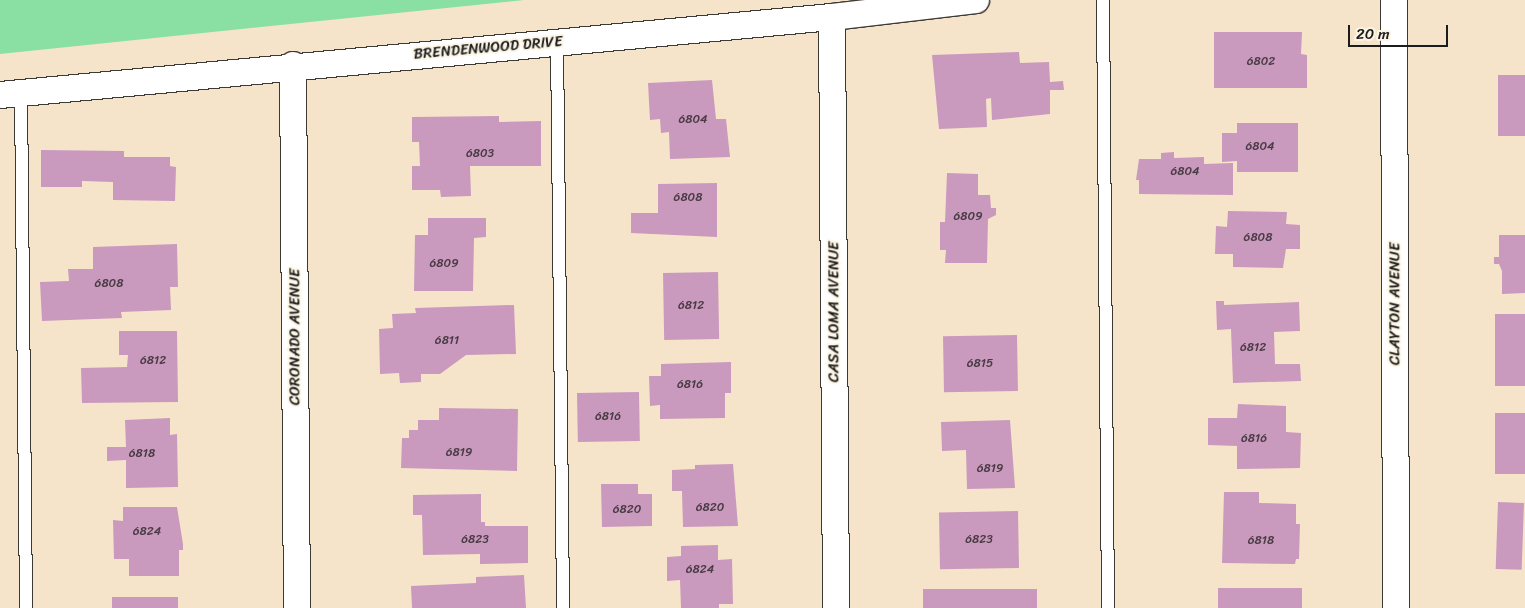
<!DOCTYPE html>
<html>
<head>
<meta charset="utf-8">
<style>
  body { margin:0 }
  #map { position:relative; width:1525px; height:608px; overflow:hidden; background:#f6e4ca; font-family:Sriracha,sans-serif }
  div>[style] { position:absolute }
  .green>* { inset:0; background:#8ae0a3 }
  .building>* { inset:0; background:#ca99be; transform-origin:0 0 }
  .roads { filter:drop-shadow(1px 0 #3d3a36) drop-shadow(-1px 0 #3d3a36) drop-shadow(0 1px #3d3a36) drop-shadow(0 -1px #3d3a36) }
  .service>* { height:12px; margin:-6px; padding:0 6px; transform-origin:6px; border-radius:6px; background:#fff }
  .minor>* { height:26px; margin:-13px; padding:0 13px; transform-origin:13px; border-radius:13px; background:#fff }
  span { translate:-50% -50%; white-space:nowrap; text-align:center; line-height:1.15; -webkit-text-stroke:4px #fcf5e5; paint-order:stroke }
  .number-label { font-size:12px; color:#483b44 }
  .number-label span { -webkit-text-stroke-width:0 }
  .street-label { font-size:15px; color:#1c1c1c }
  .scale { position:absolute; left:1348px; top:25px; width:100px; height:22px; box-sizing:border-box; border:2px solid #1c1c1c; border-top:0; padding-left:6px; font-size:15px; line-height:18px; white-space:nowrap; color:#1c1c1c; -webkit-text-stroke:4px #fcf5e5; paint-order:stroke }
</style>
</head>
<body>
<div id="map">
  <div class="green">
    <div style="clip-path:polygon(0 0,524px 0,0 54px)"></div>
  </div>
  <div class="building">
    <div style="clip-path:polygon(1214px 32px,1302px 32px,1301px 54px,1307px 55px,1307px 88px,1214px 88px)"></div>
    <div style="clip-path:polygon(1019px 52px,1020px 63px,1049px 62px,1050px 82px,1063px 81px,1064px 90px,1050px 90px,1050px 114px,992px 120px,991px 98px,986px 99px,987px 127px,939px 129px,932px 55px)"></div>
    <div style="left:1525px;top:75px;width:61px;height:27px;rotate:90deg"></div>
    <div style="clip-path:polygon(712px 80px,716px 119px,726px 119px,730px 157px,670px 159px,669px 132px,661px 133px,660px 119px,650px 120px,648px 83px)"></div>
    <div style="clip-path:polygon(499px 116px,499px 122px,541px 121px,541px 166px,470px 166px,471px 196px,441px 197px,440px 190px,412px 190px,412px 166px,420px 166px,419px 142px,412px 142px,412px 117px)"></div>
    <div style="clip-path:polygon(1237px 123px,1298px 123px,1298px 172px,1237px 172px,1237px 161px,1222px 162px,1222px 133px,1237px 133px)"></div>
    <div style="clip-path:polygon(41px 150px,124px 151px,124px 157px,170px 157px,170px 166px,176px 167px,175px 201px,113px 200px,113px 182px,82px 181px,82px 187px,41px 187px)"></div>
    <div style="clip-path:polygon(1174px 152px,1174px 158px,1204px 157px,1204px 164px,1233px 163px,1233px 195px,1139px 194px,1139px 180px,1136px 180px,1139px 159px,1161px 159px,1161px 153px)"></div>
    <div style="clip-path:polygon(947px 173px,978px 174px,978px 195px,990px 195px,991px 208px,996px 208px,996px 215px,988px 219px,987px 263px,945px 263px,946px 250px,940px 250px,940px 222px,945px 222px)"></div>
    <div style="clip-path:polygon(717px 183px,717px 237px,631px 233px,631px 213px,658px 213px,658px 184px)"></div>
    <div style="clip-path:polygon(1228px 211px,1287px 212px,1286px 224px,1300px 225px,1300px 249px,1286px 249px,1283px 268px,1233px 267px,1233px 254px,1215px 254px,1216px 226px,1227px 227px)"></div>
    <div style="clip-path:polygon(428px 218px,486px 218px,486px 237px,474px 238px,473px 291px,414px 291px,415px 235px,428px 235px)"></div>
    <div style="clip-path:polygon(1499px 235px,1525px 235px,1525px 293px,1502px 294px,1502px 271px,1499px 264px,1494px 264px,1494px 257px,1499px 257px)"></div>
    <div style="clip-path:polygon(177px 244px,178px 287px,170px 287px,171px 310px,121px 312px,122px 318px,42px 321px,40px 282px,69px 281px,68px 269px,93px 269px,93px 247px)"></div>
    <div style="left:718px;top:272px;width:67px;height:55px;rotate:89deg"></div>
    <div style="clip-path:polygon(1216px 301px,1224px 301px,1224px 305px,1299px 302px,1300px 331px,1274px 332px,1275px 364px,1300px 364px,1301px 381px,1233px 383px,1231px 329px,1217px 330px)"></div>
    <div style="clip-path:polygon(514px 305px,516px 354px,466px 355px,440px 374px,421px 374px,421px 382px,400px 383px,399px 373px,380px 374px,379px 329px,393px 328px,392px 314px,416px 313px,415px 308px)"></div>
    <div style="left:1525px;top:314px;width:72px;height:30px;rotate:90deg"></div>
    <div style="clip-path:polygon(119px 331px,177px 331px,178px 402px,82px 403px,81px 368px,127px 367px,128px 355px,119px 355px)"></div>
    <div style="left:1017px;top:335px;width:56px;height:74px;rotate:89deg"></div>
    <div style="clip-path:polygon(731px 362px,731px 393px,725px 393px,725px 418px,660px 419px,660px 405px,650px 406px,649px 376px,661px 376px,661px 364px)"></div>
    <div style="left:639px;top:392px;width:49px;height:62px;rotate:89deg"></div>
    <div style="clip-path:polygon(1238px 404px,1286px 406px,1286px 432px,1301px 433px,1300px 468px,1237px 469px,1237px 446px,1208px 445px,1208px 418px,1237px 418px)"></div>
    <div style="clip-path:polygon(439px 408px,518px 409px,517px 471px,401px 468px,402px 438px,409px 438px,409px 430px,418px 430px,418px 420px,439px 420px)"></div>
    <div style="left:1495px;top:413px;width:30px;height:61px"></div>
    <div style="clip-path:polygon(170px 418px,170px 435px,177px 434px,178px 487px,126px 488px,126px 460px,107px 461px,107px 447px,126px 447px,125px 420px)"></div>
    <div style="clip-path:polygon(1010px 420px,1015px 488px,967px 489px,966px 450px,942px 451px,941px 422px)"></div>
    <div style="clip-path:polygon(733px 464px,738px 526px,683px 527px,682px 491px,672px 491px,672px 470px,695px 469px,695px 465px)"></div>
    <div style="clip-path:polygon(601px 484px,638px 484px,638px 494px,652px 494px,652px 526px,602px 527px)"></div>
    <div style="clip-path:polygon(1224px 492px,1259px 492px,1259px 503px,1296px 504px,1296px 524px,1300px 524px,1299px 559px,1296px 559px,1295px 564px,1222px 563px)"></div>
    <div style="clip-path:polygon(481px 494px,481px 522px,485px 522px,485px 526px,528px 526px,528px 563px,480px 564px,480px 554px,423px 555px,422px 515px,413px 515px,413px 495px)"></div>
    <div style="left:1498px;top:502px;width:26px;height:67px;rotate:2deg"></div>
    <div style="clip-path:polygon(123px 507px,177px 507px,183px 544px,183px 550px,179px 550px,179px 576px,129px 576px,129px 559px,114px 559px,113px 520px,123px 521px)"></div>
    <div style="left:1018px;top:511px;width:57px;height:79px;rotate:89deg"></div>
    <div style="clip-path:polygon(718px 545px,718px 560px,732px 559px,733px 604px,719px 604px,719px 608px,681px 608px,680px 580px,667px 581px,667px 557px,681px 556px,681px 546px)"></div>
    <div style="clip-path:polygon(524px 575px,526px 608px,412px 608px,411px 586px,476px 583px,476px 577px)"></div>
    <div style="left:1218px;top:588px;width:84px;height:20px"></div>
    <div style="left:1037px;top:589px;width:19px;height:114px;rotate:90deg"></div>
    <div style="left:178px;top:597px;width:11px;height:66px;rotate:90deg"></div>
  </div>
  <div class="roads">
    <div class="service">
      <div style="left:1103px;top:0;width:608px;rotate:89.53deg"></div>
      <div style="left:557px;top:41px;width:567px;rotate:89.39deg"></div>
      <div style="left:21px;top:93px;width:515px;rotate:89.44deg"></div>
    </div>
    <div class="minor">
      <div style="left:1394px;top:0;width:608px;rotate:89.81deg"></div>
      <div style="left:832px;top:17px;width:591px;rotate:89.61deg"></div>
      <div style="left:293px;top:65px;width:543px;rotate:89.58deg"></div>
      <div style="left:0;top:95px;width:836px;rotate:-5.36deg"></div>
      <div style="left:832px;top:17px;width:145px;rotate:-6.7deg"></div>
    </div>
  </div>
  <div class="number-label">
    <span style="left:1261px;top:62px">6802</span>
    <span style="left:693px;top:120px">6804</span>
    <span style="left:1260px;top:147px">6804</span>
    <span style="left:480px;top:154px">6803</span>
    <span style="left:1185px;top:172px">6804</span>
    <span style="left:688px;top:198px">6808</span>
    <span style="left:968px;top:217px">6809</span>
    <span style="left:1258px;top:238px">6808</span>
    <span style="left:444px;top:264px">6809</span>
    <span style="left:109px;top:284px">6808</span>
    <span style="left:691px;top:306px">6812</span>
    <span style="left:447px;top:341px">6811</span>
    <span style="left:1253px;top:348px">6812</span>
    <span style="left:153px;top:361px">6812</span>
    <span style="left:980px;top:364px">6815</span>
    <span style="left:690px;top:385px">6816</span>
    <span style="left:608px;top:417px">6816</span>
    <span style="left:1254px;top:439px">6816</span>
    <span style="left:459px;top:453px">6819</span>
    <span style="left:142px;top:454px">6818</span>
    <span style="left:990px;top:469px">6819</span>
    <span style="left:710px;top:508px">6820</span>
    <span style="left:627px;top:510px">6820</span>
    <span style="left:147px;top:532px">6824</span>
    <span style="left:475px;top:540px">6823</span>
    <span style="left:979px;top:540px">6823</span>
    <span style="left:1261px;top:541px">6818</span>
    <span style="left:700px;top:570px">6824</span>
  </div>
  <div class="street-label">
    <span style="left:488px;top:48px;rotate:-5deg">BRENDENWOOD DRIVE</span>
    <span style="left:1395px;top:304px;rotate:-90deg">CLAYTON AVENUE</span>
    <span style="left:834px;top:312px;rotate:-90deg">CASA LOMA AVENUE</span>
    <span style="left:295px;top:337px;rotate:-90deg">CORONADO AVENUE</span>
  </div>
  <div class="scale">20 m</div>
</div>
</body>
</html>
